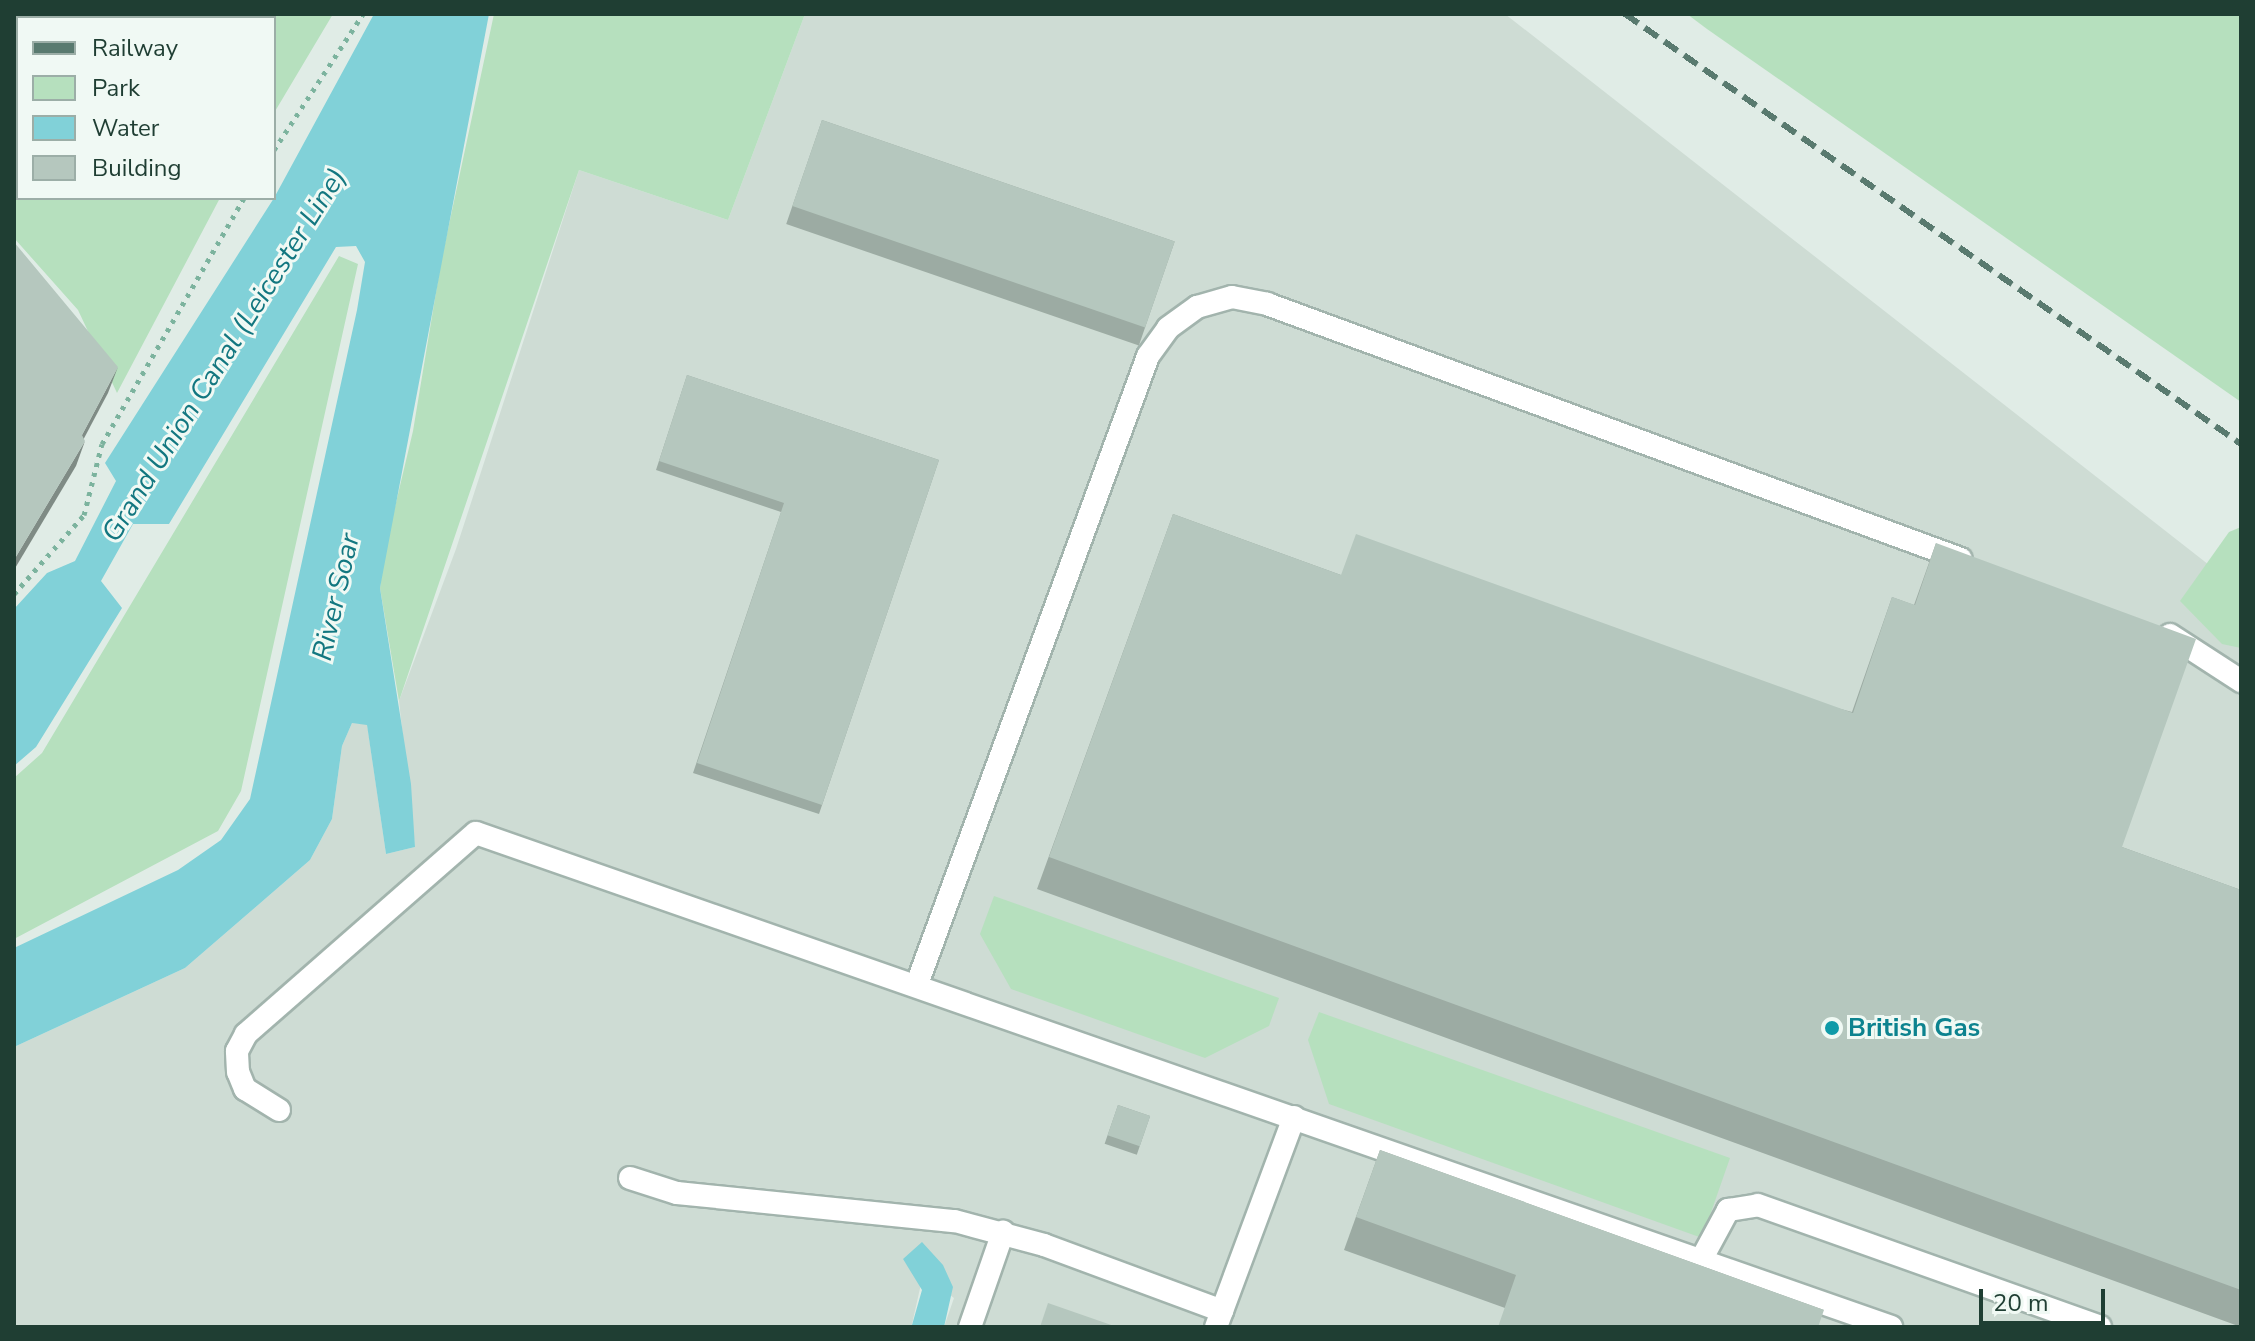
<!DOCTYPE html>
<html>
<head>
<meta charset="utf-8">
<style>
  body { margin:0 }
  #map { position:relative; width:2255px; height:1341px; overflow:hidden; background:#e0ece6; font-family:"Nunito Sans",sans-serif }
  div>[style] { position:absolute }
  .built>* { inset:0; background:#cedcd4 }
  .green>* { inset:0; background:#b6e0be }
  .water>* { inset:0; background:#81d1d8 }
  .path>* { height:5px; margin-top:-2.5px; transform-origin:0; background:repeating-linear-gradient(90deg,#7cb39e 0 4px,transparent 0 10px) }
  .roads { filter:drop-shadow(2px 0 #a2b4ad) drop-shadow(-2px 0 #a2b4ad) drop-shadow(0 2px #a2b4ad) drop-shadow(0 -2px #a2b4ad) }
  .lane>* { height:22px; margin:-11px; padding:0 11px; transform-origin:11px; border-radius:11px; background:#fff }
  .rail>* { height:6px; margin-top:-3px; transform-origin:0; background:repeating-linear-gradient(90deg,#597a6f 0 16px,transparent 0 24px) }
  .wall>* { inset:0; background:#9caba3; transform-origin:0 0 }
  .shaded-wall>* { inset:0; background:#7f8b85 }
  .building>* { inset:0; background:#b5c7be; transform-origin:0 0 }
  .dots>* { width:22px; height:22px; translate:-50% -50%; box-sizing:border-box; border:4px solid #f0f9f4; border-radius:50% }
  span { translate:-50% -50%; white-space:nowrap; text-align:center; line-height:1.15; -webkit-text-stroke:6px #f0f9f4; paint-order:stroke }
  .culture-label { font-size:26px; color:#0d838f; font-weight:700 }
  .left { translate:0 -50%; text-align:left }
  .water-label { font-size:28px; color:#137780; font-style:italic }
  .frame { position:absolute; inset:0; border:16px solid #1f3e33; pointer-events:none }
  .legend { position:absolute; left:16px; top:16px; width:260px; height:184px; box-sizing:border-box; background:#f0f9f4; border:2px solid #9caea7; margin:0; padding:10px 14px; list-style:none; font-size:24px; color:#1f3e33 }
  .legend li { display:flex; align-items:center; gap:16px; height:40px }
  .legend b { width:40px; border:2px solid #9caea7 }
  .scale { position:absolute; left:1979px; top:1289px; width:126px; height:36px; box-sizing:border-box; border:4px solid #1f3e33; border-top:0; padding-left:10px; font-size:24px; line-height:28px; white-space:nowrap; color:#1f3e33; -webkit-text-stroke:6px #f0f9f4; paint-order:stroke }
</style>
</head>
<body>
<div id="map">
  <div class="built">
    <div style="clip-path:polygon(805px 14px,1505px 14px,2241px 590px,2241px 1327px,944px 1327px,954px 1298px,903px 1259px,921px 1284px,912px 1324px,918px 1327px,14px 1327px,14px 1047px,185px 968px,310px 860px,332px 819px,342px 746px,352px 723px,367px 724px,386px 854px,415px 847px,399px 701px,456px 549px,579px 170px,728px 220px)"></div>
  </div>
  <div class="green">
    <div style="clip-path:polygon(14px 14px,333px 14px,274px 113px,274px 18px,18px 18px,18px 198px,220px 198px,117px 393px,78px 310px,14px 238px)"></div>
    <div style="clip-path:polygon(494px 14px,805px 14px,728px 220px,579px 170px,399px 701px,380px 588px,384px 553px,413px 431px,441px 262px)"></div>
    <div style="clip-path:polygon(1687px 14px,2241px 14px,2241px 402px,1707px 29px)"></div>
    <div style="clip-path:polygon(339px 256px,358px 264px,241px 791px,218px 831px,14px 939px,14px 778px,42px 753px)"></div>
    <div style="clip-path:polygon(2241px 527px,2241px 648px,2222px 644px,2180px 601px,2229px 532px)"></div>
    <div style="clip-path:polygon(994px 896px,1279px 998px,1269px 1026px,1205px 1058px,1011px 989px,980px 934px)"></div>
    <div style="clip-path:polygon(1319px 1012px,1730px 1158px,1702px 1238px,1329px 1104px,1308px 1040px)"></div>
  </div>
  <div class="water">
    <div style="clip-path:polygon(374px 14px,489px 14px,380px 588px,411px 784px,415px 847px,386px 854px,367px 725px,352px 723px,342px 746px,332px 819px,310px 860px,185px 968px,14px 1047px,14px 948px,178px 870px,221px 840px,250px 799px,357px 310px,365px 262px,356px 246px,336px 247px,169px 524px,133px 524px,101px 581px,122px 608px,36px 747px,14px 766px,14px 609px,47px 573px,75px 561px,116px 481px,105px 463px,274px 198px)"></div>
    <div style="clip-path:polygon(922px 1242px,943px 1265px,953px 1287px,944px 1327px,912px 1325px,922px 1290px,903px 1259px)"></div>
  </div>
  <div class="path">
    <div style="left:274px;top:150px;width:163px;rotate:-56.8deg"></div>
    <div style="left:14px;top:594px;width:106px;rotate:-48.5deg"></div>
    <div style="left:84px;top:515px;width:73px;rotate:-75.8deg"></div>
    <div style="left:102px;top:444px;width:284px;rotate:-60deg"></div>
  </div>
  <div class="roads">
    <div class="lane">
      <div style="left:2170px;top:635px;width:85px;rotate:32.9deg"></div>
      <div style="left:917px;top:984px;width:669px;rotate:-69.8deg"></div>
      <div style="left:1148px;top:356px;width:34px;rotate:-54deg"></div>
      <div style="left:1168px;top:328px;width:36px;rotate:-36deg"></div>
      <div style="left:1197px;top:307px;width:36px;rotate:-16deg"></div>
      <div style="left:1232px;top:297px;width:36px;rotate:11deg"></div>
      <div style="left:1267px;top:304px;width:739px;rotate:20.18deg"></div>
      <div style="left:279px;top:1110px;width:40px;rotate:-148deg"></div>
      <div style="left:245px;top:1089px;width:18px;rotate:-112deg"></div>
      <div style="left:238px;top:1072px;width:21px;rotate:-93deg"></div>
      <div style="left:237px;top:1051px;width:19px;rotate:-62deg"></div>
      <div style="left:246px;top:1034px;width:305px;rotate:-41.2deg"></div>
      <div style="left:476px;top:833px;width:1499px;rotate:19.24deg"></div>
      <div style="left:630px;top:1178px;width:49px;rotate:17.7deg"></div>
      <div style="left:677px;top:1193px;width:279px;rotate:5.8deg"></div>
      <div style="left:955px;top:1221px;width:92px;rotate:15.1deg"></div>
      <div style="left:1044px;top:1245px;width:190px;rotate:20.3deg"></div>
      <div style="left:1701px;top:1260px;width:57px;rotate:-61.6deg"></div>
      <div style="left:1728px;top:1210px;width:30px;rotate:-9deg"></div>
      <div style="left:1758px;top:1205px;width:363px;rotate:19.6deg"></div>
      <div style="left:970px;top:1327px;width:101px;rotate:-70.8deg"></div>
      <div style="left:1216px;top:1327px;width:224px;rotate:-69.6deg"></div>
    </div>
  </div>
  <div class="rail">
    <div style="left:1625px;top:14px;width:751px;rotate:34.92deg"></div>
  </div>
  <div class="wall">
    <div style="left:822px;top:120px;width:373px;height:110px;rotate:19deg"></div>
    <div style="clip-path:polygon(687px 375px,939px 460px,819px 814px,693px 773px,781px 512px,656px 470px)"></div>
    <div style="clip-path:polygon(1173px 514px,1341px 575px,1852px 712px,1892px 597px,1914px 605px,1936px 543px,2122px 847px,2241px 890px,2241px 1327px,1037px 889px)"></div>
    <div style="left:1118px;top:1105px;width:34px;height:41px;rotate:19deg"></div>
    <div style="clip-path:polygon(1380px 1150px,1824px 1310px,1505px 1308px,1344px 1250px)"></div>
  </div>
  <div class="shaded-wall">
    <div style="clip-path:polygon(118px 367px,108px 393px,72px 461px,82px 435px)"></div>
    <div style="clip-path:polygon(85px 441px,76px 466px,14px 570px,14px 560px)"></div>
  </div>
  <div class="building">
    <div style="left:822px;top:120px;width:373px;height:91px;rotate:19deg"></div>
    <div style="clip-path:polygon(14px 242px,118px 367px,82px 435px,85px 441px,14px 560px)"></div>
    <div style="clip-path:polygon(687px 375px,939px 460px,822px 805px,697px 763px,784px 503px,659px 461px)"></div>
    <div style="clip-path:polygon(1173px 514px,1341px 575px,1356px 534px,1853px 713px,1892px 597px,1915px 605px,1936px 543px,2196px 639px,2122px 847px,2241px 890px,2241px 1290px,1049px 857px)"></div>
    <div style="left:1118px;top:1105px;width:34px;height:32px;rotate:19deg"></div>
    <div style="clip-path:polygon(1380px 1150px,1824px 1310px,1818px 1327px,1498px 1327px,1516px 1275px,1356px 1217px)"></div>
    <div style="clip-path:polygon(1048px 1303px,1117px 1327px,1040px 1327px)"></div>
  </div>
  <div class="dots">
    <div style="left:1832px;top:1028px;background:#0f9aa8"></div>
  </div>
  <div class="culture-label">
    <span class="left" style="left:1848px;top:1028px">British Gas</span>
  </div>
  <div class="water-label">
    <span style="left:224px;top:355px;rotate:-58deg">Grand Union Canal (Leicester Line)</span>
    <span style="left:336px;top:597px;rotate:-77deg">River Soar</span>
  </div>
  <div class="frame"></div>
  <ul class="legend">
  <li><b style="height:10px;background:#597a6f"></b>Railway</li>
  <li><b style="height:22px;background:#b6e0be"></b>Park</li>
  <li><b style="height:22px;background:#81d1d8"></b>Water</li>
  <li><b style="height:22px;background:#b5c7be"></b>Building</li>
  </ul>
  <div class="scale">20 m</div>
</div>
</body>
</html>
